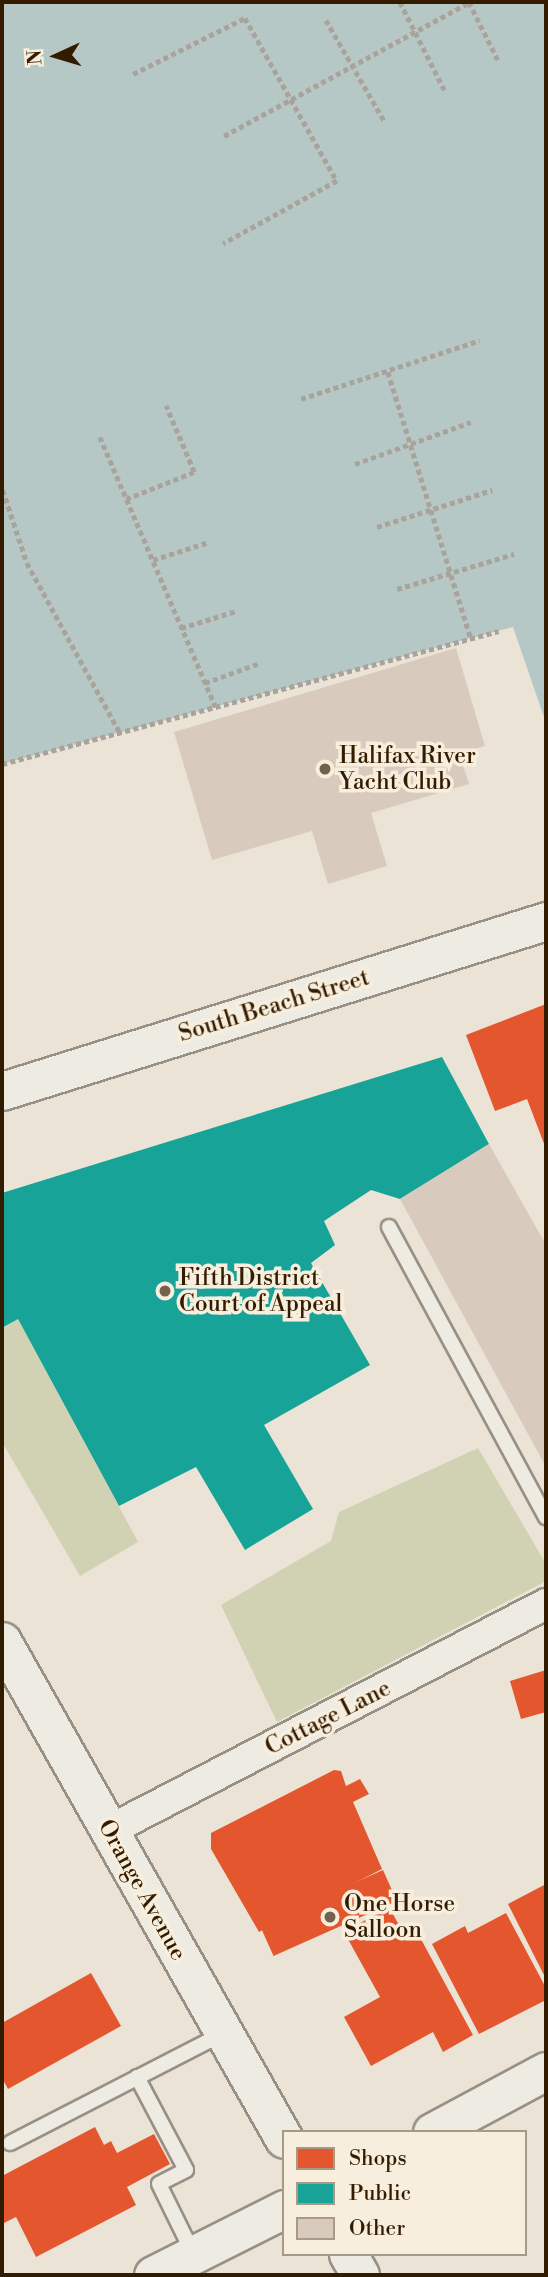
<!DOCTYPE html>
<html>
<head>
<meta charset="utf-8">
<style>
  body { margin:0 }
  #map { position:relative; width:548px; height:2277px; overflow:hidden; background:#ebe3d5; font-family:"Libre Bodoni",serif }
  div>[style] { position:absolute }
  .green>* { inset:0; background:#d1d2b3 }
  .water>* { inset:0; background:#b6c8c6 }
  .shops>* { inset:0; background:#e4572e; transform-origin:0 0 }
  .public>* { inset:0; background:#17a398 }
  .building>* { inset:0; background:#d9cabe }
  .path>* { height:4.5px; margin-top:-2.25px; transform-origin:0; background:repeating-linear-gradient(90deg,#a9a39b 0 5px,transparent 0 8.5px) }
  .roads { filter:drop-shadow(2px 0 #989085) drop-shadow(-2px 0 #989085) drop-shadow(0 2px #989085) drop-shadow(0 -2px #989085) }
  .service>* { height:14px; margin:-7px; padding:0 7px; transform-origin:7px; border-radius:7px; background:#eeebe3 }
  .minor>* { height:30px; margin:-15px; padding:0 15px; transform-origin:15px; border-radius:15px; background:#eeebe3 }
  .tertiary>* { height:37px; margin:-18.5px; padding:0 18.5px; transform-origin:18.5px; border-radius:18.5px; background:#eeebe3 }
  .dots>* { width:19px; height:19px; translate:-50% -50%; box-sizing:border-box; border:4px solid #f8eedd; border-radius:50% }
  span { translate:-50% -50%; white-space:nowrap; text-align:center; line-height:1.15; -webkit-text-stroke:7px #f8eedd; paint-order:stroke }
  .poi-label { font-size:23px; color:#331b00 }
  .left { translate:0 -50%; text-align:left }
  .street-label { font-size:23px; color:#331b00 }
  .frame { position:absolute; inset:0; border:4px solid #331b00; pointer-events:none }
  .legend { position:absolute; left:282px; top:2130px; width:245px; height:126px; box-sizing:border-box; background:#f8eedd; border:2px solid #a99a85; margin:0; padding:9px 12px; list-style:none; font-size:21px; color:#331b00 }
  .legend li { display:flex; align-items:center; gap:14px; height:35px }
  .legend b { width:35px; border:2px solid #a99a85 }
  .north { position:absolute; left:21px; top:21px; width:70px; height:70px; -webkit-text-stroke:5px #f8eedd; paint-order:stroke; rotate:266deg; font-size:19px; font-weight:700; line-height:28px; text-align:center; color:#331b00 }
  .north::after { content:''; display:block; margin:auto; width:24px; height:32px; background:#331b00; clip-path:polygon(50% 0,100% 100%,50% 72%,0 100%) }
</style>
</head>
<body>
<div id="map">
  <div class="green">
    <div style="clip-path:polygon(18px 1319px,138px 1542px,80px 1576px,2px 1442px,2px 1329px)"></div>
    <div style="clip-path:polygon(478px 1448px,546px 1564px,546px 1581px,277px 1722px,221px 1605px,331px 1541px,339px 1512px)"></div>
  </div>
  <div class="water">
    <div style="clip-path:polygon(2px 2px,546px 2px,546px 723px,513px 627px,2px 764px)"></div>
  </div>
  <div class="shops">
    <div style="clip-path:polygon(546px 1004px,546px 1149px,527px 1099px,495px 1111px,466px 1035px)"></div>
    <div style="clip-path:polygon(546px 1670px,546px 1712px,521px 1719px,510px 1681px)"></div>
    <div style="clip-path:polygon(334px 1770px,341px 1771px,346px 1786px,360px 1779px,369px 1794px,353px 1802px,382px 1869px,259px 1932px,211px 1849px,211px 1833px)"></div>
    <div style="left:383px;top:1870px;width:34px;height:135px;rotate:66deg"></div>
    <div style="clip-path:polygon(546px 1884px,546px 1979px,508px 1904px)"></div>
    <div style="clip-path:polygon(389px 1907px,405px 1936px,416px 1930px,473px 2035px,443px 2052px,433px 2032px,371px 2066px,344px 2017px,380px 1997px,344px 1932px)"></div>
    <div style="clip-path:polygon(506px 1913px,546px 1988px,546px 2000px,479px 2034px,432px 1944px,465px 1926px,468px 1933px)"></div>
    <div style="clip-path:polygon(91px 1973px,121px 2026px,8px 2089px,2px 2078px,2px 2023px)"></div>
    <div style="clip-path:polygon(95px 2127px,104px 2145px,111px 2141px,117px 2153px,154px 2134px,170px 2164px,127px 2187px,136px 2205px,36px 2257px,16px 2217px,2px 2224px,2px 2176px)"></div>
  </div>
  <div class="public">
    <div style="clip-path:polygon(442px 1057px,489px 1144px,400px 1199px,371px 1190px,324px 1221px,335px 1245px,311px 1263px,370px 1365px,264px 1425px,313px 1509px,245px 1550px,196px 1467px,119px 1506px,18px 1319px,2px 1328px,2px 1193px)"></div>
  </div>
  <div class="building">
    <div style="clip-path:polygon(456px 648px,485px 746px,459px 753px,469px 784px,371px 813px,387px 866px,328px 884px,312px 831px,212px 860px,174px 732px)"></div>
    <div style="clip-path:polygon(489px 1144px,546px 1245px,546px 1467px,400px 1199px)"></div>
  </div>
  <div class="path">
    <div style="left:400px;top:2px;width:102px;rotate:63.2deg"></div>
    <div style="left:469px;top:2px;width:67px;rotate:63.4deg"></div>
    <div style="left:326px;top:20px;width:118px;rotate:60deg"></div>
    <div style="left:133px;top:74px;width:125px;rotate:-26.6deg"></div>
    <div style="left:245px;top:18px;width:187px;rotate:60.6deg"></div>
    <div style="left:337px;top:181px;width:130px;rotate:151.1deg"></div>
    <div style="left:224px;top:136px;width:280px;rotate:-28.6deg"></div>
    <div style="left:388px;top:372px;width:280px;rotate:72.7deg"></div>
    <div style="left:301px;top:399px;width:188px;rotate:-18.2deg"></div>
    <div style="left:100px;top:437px;width:294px;rotate:66.8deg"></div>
    <div style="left:355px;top:464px;width:123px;rotate:-19.9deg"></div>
    <div style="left:3px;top:490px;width:77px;rotate:71.8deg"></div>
    <div style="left:27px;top:563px;width:194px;rotate:61.3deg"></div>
    <div style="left:126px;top:499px;width:73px;rotate:-21.7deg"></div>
    <div style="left:194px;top:472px;width:72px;rotate:-113deg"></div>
    <div style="left:377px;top:527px;width:121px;rotate:-17.8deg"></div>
    <div style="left:153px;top:560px;width:59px;rotate:-17.8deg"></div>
    <div style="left:397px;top:589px;width:122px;rotate:-16.7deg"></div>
    <div style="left:181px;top:628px;width:58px;rotate:-17.2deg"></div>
    <div style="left:205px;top:683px;width:59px;rotate:-20deg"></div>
    <div style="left:2px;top:764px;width:514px;rotate:-14.98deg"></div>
  </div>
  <div class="roads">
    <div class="service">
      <div style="left:389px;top:1227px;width:330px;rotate:61.6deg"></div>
      <div style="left:137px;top:2077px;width:105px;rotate:62.2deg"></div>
      <div style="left:186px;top:2170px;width:30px;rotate:153deg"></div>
      <div style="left:159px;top:2184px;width:77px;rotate:63.8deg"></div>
      <div style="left:10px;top:2143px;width:238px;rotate:-27.2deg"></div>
    </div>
    <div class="minor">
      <div style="left:110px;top:1830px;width:491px;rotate:-27.4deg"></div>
    </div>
    <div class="tertiary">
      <div style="left:2px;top:1091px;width:570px;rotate:-17.35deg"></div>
      <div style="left:2px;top:1641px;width:572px;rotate:60.48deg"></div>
      <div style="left:432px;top:2132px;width:129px;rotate:-28.2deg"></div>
      <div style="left:348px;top:2254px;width:24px;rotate:60deg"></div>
      <div style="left:153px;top:2275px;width:147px;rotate:-26.7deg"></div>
    </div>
  </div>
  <div class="dots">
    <div style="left:325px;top:769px;background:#73614b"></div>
    <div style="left:165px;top:1291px;background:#73614b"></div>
    <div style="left:330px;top:1917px;background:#73614b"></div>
  </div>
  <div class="poi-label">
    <span class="left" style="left:339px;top:769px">Halifax River<br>Yacht Club</span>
    <span class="left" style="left:179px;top:1291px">Fifth District<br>Court of Appeal</span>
    <span class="left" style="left:344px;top:1917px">One Horse<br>Salloon</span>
  </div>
  <div class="street-label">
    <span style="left:274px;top:1006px;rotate:-17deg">South Beach Street</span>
    <span style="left:328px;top:1718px;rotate:-27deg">Cottage Lane</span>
    <span style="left:142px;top:1890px;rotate:61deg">Orange Avenue</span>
  </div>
  <div class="frame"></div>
  <ul class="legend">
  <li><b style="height:19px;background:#e4572e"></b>Shops</li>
  <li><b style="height:19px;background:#17a398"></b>Public</li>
  <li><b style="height:19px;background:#d9cabe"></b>Other</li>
  </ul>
  <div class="north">N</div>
</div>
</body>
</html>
